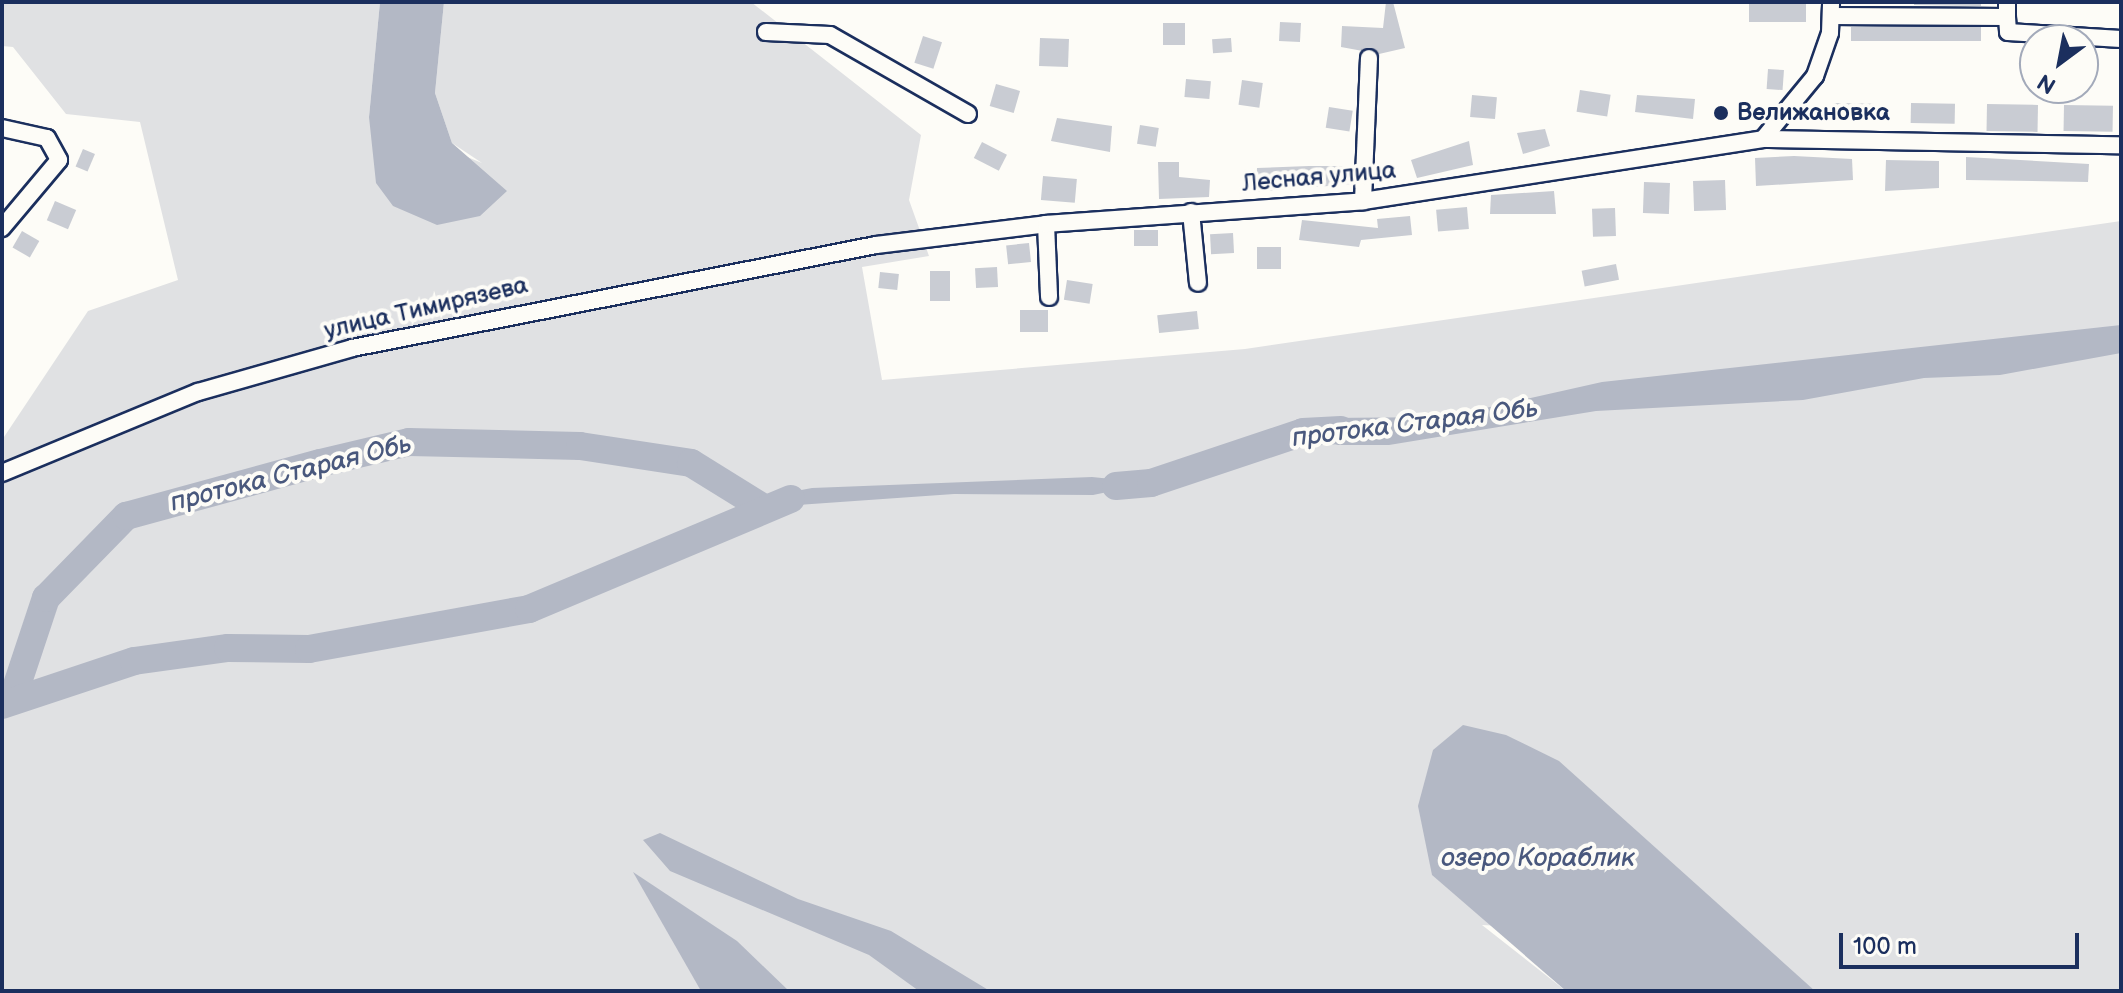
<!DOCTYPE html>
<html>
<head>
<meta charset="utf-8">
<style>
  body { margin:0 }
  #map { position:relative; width:2123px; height:993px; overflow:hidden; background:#fdfcf7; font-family:"Balsamiq Sans",sans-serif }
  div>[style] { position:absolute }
  .green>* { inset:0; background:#e0e1e3 }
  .water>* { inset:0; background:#b3b8c5 }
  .river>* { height:28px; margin:-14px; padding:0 14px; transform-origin:14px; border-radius:14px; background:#b3b8c5 }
  .building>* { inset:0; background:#c9ccd3; transform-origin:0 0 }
  .roads { filter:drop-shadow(2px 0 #1b2f5e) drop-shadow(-2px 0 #1b2f5e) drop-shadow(0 2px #1b2f5e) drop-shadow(0 -2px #1b2f5e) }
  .minor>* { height:16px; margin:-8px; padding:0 8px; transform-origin:8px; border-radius:8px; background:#fdfcf7 }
  .dots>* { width:22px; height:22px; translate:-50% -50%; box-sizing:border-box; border:4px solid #fdfcf7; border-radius:50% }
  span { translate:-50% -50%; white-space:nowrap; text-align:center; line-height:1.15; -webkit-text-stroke:8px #fdfcf7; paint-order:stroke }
  .poi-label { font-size:24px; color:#1b2f5e; font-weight:700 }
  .left { translate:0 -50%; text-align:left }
  .street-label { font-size:24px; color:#1b2f5e }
  .water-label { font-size:26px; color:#49587d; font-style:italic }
  .frame { position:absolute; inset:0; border:4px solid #1b2f5e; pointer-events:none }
  .north { position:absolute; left:2019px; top:24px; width:80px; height:80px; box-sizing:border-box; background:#fdfcf7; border:2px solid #a3aaba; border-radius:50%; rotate:212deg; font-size:22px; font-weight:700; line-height:32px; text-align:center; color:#1b2f5e }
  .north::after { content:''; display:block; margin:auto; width:28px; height:36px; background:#1b2f5e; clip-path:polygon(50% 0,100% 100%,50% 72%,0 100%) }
  .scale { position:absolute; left:1839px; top:933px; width:240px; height:36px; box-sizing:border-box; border:4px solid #1b2f5e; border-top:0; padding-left:10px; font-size:24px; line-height:28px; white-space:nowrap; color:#1b2f5e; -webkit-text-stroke:6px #fdfcf7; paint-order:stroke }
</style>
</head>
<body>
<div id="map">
  <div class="green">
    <div style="clip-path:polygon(2px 2px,380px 2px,369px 117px,482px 163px,452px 143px,435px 93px,444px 2px,751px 2px,921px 135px,909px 200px,929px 256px,862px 267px,882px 380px,1245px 349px,2121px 221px,2121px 991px,1815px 991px,1749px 938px,1482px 925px,1566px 991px,2px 991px,2px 440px,88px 311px,178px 280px,140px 122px,66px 114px,13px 47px,2px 46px)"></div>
  </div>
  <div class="water">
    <div style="clip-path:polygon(380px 2px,444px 2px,435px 93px,452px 143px,507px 191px,480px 216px,437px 225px,393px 206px,376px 183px,369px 117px)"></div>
    <div style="clip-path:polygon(2121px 325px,2121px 353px,2000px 375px,1924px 378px,1803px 400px,1596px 411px,1389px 445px,1338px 445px,1303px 432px,1326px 418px,1445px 417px,1602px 382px)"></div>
    <div style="clip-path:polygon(1092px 477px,1151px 483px,1093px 495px,954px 494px,754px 508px,764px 497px,812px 488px)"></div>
    <div style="clip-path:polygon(1463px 725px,1506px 735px,1559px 761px,1815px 991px,1566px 991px,1432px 875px,1418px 806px,1433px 750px)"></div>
    <div style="clip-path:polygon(660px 833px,798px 899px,891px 931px,990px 991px,919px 991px,869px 955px,670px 871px,643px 840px)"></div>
    <div style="clip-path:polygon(633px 872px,737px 941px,789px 991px,701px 991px)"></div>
  </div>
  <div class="river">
    <div style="left:1116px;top:486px;width:35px;rotate:-5deg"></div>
    <div style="left:1151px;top:483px;width:160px;rotate:-18.5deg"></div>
    <div style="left:1303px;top:432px;width:38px;rotate:-3deg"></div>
    <div style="left:12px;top:700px;width:108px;rotate:-71.6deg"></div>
    <div style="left:46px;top:598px;width:115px;rotate:-45.7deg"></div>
    <div style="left:126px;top:516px;width:201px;rotate:-15.3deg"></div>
    <div style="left:320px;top:463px;width:91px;rotate:-13.3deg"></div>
    <div style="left:409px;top:442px;width:171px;rotate:1.3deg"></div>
    <div style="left:580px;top:446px;width:112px;rotate:8.7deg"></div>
    <div style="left:691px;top:463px;width:84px;rotate:31.8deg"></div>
    <div style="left:2px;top:705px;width:139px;rotate:-18.4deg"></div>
    <div style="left:134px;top:661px;width:95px;rotate:-7.9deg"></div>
    <div style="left:228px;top:648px;width:81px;rotate:0.7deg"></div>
    <div style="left:309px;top:649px;width:224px;rotate:-10.3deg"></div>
    <div style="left:529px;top:609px;width:284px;rotate:-22.8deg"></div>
  </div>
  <div class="building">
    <div style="clip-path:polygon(1386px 2px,1393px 2px,1405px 48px,1379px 54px,1341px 47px,1342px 26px,1383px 28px)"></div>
    <div style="left:1749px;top:2px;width:57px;height:20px"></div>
    <div style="clip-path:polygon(1914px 2px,1981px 2px,1981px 6px,1914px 5px)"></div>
    <div style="left:1280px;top:22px;width:21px;height:19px;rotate:3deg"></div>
    <div style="left:1163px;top:23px;width:22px;height:22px"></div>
    <div style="left:1851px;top:27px;width:130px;height:14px"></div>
    <div style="left:923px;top:36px;width:20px;height:28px;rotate:18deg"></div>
    <div style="left:1040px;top:38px;width:29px;height:28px;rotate:2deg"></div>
    <div style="left:1231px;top:38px;width:14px;height:19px;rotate:86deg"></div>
    <div style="left:1768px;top:69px;width:16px;height:20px;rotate:4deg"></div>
    <div style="left:1186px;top:79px;width:25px;height:18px;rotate:5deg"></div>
    <div style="left:1242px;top:80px;width:21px;height:25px;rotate:8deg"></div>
    <div style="left:996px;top:84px;width:25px;height:23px;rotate:16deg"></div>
    <div style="left:1580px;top:90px;width:31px;height:22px;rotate:9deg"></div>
    <div style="left:1472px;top:95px;width:25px;height:22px;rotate:5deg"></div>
    <div style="clip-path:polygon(1637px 95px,1695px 99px,1693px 119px,1635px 112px)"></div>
    <div style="left:1833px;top:103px;width:42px;height:18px;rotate:1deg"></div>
    <div style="left:1911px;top:103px;width:44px;height:20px;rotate:1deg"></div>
    <div style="left:1987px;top:104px;width:51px;height:27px;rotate:1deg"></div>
    <div style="left:2064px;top:105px;width:49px;height:26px;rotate:1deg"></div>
    <div style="left:1329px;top:107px;width:24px;height:21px;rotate:9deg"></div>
    <div style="clip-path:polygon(1057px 118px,1112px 126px,1110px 152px,1051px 141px)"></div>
    <div style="left:1140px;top:125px;width:19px;height:19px;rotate:9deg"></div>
    <div style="clip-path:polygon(1545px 129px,1550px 146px,1523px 154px,1517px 133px)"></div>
    <div style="clip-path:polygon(1469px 141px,1473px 165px,1417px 178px,1411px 160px)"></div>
    <div style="left:982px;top:142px;width:28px;height:18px;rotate:27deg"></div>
    <div style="left:83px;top:149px;width:13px;height:19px;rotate:23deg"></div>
    <div style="clip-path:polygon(1794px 156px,1852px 159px,1853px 180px,1756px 186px,1755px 158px)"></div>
    <div style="clip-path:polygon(1966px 157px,2089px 164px,2088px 182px,1966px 180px)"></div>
    <div style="clip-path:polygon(1886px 160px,1939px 161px,1939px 188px,1885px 191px)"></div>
    <div style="clip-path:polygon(1158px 162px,1179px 162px,1179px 177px,1210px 180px,1209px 197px,1159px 199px)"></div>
    <div style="clip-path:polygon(1309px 166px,1353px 166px,1353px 184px,1256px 192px,1257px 168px)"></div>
    <div style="left:1043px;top:176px;width:34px;height:24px;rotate:5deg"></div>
    <div style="left:1725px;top:180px;width:30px;height:32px;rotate:88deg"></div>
    <div style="left:1644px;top:182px;width:26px;height:31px;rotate:2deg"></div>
    <div style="clip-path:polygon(1554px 191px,1556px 214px,1490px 214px,1491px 195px)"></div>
    <div style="left:55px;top:201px;width:23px;height:21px;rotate:23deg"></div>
    <div style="left:1467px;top:207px;width:22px;height:31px;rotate:85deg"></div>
    <div style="left:1615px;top:208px;width:28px;height:23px;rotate:88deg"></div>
    <div style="clip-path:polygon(1410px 216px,1412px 235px,1361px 240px,1359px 247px,1299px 240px,1302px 220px,1378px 228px,1377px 219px)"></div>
    <div style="left:1134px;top:230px;width:24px;height:16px"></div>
    <div style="left:22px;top:231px;width:20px;height:19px;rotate:30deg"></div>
    <div style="left:1233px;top:233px;width:20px;height:23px;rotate:87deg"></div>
    <div style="left:1029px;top:243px;width:19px;height:23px;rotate:84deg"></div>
    <div style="left:1257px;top:247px;width:24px;height:22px"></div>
    <div style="left:1616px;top:264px;width:16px;height:35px;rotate:79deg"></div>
    <div style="left:997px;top:267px;width:20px;height:22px;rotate:87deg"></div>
    <div style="left:930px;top:271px;width:20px;height:30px"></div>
    <div style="left:880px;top:272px;width:19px;height:16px;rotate:6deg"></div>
    <div style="left:1067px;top:280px;width:26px;height:20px;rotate:9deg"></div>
    <div style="left:1048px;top:310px;width:22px;height:28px;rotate:90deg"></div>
    <div style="left:1197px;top:311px;width:18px;height:40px;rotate:84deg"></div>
  </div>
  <div class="roads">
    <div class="minor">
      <div style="left:1831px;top:16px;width:176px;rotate:0.3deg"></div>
      <div style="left:2007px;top:17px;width:15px;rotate:-90deg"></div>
      <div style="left:2007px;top:17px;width:15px;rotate:86deg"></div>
      <div style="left:2008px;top:32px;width:113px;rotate:3.5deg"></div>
      <div style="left:766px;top:32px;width:64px;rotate:2.7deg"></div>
      <div style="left:830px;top:35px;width:159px;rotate:29.8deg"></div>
      <div style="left:2px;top:128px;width:46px;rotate:12.5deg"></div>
      <div style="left:47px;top:138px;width:25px;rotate:61deg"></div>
      <div style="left:59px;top:160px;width:89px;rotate:130deg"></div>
      <div style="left:1763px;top:139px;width:82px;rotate:-50.5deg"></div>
      <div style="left:1815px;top:76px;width:46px;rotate:-70.8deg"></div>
      <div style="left:1830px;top:33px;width:31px;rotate:-88deg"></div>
      <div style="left:1363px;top:201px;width:143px;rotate:-87.6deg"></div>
      <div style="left:1191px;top:212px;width:71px;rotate:84.4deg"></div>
      <div style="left:1046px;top:224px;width:73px;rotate:87.6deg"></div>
      <div style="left:2px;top:473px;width:212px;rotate:-22.5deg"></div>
      <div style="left:198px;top:392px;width:160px;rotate:-15.9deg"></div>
      <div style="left:352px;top:348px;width:534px;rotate:-11.12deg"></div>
      <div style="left:876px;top:245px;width:171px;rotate:-7deg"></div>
      <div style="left:1046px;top:224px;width:318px;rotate:-4.1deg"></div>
      <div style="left:1363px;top:201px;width:405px;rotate:-8.8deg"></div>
      <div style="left:1763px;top:139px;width:358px;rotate:1deg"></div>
    </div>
  </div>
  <div class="dots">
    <div style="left:1721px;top:113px;background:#1b2f5e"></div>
  </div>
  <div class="poi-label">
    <span class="left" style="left:1737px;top:113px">Велижановка</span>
  </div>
  <div class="street-label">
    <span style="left:1319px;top:177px;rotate:-5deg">Лесная улица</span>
    <span style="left:426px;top:308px;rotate:-13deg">улица Тимирязева</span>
  </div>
  <div class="water-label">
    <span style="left:1415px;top:424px;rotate:-7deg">протока Старая Обь</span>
    <span style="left:291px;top:474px;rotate:-14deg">протока Старая Обь</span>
    <span style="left:1538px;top:859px">озеро Кораблик</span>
  </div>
  <div class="frame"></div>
  <div class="north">N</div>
  <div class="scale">100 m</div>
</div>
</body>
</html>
